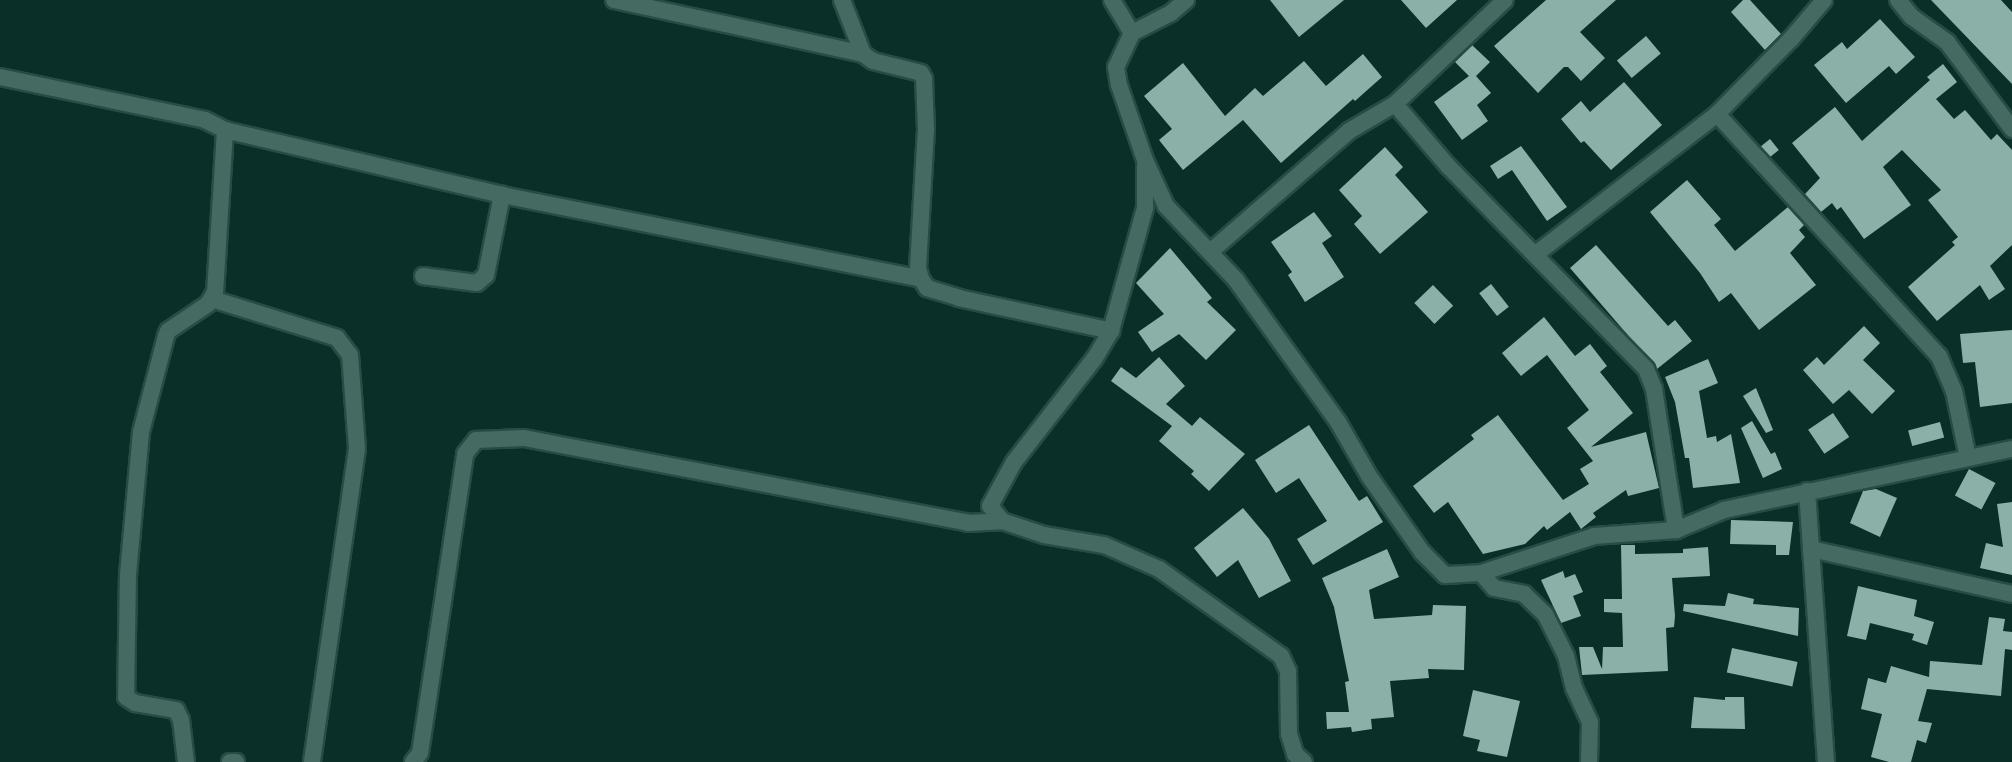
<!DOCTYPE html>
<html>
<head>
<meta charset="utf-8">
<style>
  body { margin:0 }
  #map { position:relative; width:2012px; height:762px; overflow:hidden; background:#0a2f28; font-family:Commissioner,sans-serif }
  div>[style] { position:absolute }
  .building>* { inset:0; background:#8ab0a8; transform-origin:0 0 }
  .roads { filter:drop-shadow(2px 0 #294b45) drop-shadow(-2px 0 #294b45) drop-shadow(0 2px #294b45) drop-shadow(0 -2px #294b45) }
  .minor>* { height:16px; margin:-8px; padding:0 8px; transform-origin:8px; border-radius:8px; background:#446a62 }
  span { translate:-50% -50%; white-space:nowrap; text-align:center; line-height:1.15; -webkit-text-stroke:7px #00251f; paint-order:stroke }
</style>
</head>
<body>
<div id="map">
  <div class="building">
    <div style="clip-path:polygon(1270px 0,1344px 0,1299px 37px)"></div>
    <div style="clip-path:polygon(1401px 0,1457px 0,1426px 28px)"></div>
    <div style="clip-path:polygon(1546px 0,1616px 0,1580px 32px,1605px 58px,1581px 81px,1568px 67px,1564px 67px,1538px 93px,1494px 46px)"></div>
    <div style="clip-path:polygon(1743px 0,1750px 0,1781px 34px,1765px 50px,1731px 12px)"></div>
    <div style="clip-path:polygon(1931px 0,2001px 0,2012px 12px,2012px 84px)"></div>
    <div style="clip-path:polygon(1880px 19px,1915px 57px,1896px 74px,1889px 66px,1846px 103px,1814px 65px,1842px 42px,1847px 49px)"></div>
    <div style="left:1646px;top:36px;width:23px;height:38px;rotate:50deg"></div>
    <div style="clip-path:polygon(1472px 45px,1490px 62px,1476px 76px,1491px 93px,1477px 105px,1488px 121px,1462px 140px,1434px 102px,1469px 76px,1455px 62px)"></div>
    <div style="clip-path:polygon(1363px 54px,1382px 77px,1355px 101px,1353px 99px,1281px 163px,1243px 120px,1183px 170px,1159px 140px,1172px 129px,1144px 96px,1183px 63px,1225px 116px,1255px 88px,1263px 96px,1304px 61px,1326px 86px)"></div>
    <div style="clip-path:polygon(1943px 64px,1957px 82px,1936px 99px,1954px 119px,1965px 110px,1991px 140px,1997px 134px,2012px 150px,2012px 245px,1990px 266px,2005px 289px,1989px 300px,1980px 285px,1937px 321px,1908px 287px,1955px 245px,1952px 242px,1958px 237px,1928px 200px,1941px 190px,1902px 150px,1883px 167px,1911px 205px,1864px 239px,1841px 207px,1837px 210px,1832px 203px,1821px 212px,1805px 194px,1820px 178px,1792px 143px,1835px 107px,1862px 141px,1930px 80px,1927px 77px)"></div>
    <div style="clip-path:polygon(1624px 82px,1662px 125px,1611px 170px,1584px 141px,1581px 143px,1561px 119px,1581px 101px,1590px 112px)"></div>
    <div style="left:1770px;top:139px;width:14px;height:12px;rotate:51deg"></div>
    <div style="clip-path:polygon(1521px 146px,1567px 207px,1547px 221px,1512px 170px,1498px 179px,1490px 166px)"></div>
    <div style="clip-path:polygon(1385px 147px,1403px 167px,1395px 175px,1428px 212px,1380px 254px,1354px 224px,1362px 216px,1339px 190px)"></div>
    <div style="clip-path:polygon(1687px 180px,1721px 219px,1714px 225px,1735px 251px,1788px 207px,1804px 225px,1799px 230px,1805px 237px,1790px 253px,1816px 285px,1759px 330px,1731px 293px,1719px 302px,1700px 273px,1650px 212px)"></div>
    <div style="clip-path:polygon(1314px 212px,1332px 236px,1322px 243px,1344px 277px,1305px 302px,1288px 275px,1292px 272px,1271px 242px)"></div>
    <div style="clip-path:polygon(1596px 245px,1668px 326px,1675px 320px,1692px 341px,1657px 369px,1570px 268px)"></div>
    <div style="clip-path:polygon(1170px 248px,1212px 298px,1207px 302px,1236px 330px,1206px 360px,1179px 334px,1152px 352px,1138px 332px,1164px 314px,1136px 283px)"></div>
    <div style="left:1491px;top:284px;width:29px;height:15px;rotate:52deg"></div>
    <div style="left:1433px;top:285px;width:29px;height:26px;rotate:46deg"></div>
    <div style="clip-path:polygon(1544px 317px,1575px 356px,1590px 344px,1607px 366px,1600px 372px,1633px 413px,1591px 447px,1646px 432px,1659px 488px,1628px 496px,1626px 490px,1593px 513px,1596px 517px,1581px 529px,1570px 512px,1547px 530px,1544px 526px,1525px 544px,1483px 554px,1448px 502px,1434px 513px,1413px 486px,1474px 439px,1471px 435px,1498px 415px,1563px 500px,1589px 484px,1580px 469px,1593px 461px,1567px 428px,1589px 410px,1547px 355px,1521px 376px,1502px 353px)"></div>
    <div style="clip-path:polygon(1864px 326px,1880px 343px,1863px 360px,1895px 391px,1872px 414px,1849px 390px,1833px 404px,1803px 370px,1817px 357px,1824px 365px)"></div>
    <div style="clip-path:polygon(2012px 330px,2012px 403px,1980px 407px,1975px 362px,1963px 363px,1960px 334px)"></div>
    <div style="clip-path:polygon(1159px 357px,1185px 386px,1166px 404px,1192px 426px,1200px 417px,1245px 454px,1209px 491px,1191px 474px,1194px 471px,1159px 441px,1172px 426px,1111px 381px,1121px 367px,1136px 378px)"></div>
    <div style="clip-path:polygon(1708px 359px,1718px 383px,1699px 391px,1707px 438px,1716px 436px,1717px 442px,1731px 434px,1740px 483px,1693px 488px,1689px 458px,1685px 458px,1675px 402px,1665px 377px)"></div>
    <div style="clip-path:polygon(1756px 388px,1773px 430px,1766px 433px,1743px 396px)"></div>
    <div style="left:1833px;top:413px;width:29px;height:30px;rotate:56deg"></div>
    <div style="clip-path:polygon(1752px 421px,1771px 454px,1775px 452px,1782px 469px,1763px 478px,1741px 428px)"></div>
    <div style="left:1940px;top:422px;width:16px;height:33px;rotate:75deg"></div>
    <div style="clip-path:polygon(1309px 425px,1359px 501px,1367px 496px,1383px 522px,1313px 565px,1297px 539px,1327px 521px,1299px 478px,1276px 493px,1255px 460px)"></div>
    <div style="left:1969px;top:469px;width:30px;height:30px;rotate:28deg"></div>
    <div style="clip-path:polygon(1876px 489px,1897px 498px,1880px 537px,1850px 523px,1863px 491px)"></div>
    <div style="clip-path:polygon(2012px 502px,2012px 575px,1980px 568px,1986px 543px,2003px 547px,1997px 504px)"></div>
    <div style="clip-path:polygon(1243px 508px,1269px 539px,1291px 581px,1259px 598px,1238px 560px,1217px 577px,1194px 548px)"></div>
    <div style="clip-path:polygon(1731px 520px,1793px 522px,1789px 555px,1776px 555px,1776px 545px,1730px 544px)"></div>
    <div style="clip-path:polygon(1621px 545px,1635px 545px,1635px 554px,1683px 553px,1683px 549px,1708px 547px,1710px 576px,1672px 578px,1675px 616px,1674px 627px,1666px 628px,1668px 671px,1582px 675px,1579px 647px,1593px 647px,1602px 669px,1603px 647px,1623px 647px,1622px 613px,1604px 612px,1604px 599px,1622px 599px)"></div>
    <div style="clip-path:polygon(1387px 549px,1399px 577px,1369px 590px,1374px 619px,1432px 615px,1433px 605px,1466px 606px,1464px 670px,1428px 669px,1429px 678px,1390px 681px,1394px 717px,1371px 719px,1372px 729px,1352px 732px,1351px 727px,1327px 729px,1326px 712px,1349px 712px,1345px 682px,1349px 681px,1334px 607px,1322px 578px)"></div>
    <div style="clip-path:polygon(1563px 571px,1565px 578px,1575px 574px,1583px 592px,1573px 596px,1581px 616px,1561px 623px,1541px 580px)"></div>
    <div style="clip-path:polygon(1858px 586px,1917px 600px,1914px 616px,1934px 622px,1927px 645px,1912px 640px,1914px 634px,1870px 623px,1866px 640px,1847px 636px)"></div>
    <div style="clip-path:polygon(1728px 593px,1754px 599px,1753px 604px,1799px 608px,1798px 636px,1683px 611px,1684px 604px,1725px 606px)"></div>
    <div style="clip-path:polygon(1989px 617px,2005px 619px,2003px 631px,2012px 632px,2012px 650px,2005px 649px,2001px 696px,1927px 689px,1918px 721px,1932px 723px,1926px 743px,1917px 740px,1911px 762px,1889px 762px,1871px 757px,1882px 714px,1861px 709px,1868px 678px,1886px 683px,1891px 666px,1929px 677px,1930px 661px,1982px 665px)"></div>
    <div style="left:1732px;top:648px;width:67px;height:25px;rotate:12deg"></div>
    <div style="clip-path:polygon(1473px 690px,1520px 701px,1507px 757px,1477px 751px,1480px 740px,1463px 736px)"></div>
    <div style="clip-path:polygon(1694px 697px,1725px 700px,1725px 697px,1744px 697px,1745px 729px,1691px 728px)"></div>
  </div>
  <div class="roads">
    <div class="minor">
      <div style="left:614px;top:0;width:255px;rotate:12.2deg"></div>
      <div style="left:842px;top:0;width:58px;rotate:68.7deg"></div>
      <div style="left:863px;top:54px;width:12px;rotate:35deg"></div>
      <div style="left:873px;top:61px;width:49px;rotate:14deg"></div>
      <div style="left:921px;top:73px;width:7px;rotate:63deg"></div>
      <div style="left:924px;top:79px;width:50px;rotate:87.7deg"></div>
      <div style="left:926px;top:129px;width:139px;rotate:93.3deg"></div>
      <div style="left:918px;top:268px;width:11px;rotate:75deg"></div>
      <div style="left:921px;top:279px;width:11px;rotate:56deg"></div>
      <div style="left:927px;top:288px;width:34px;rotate:17deg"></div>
      <div style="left:959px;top:298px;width:156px;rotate:12.2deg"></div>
      <div style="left:1112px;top:0;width:39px;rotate:59deg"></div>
      <div style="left:1132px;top:33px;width:38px;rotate:115deg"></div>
      <div style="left:1116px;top:67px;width:18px;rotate:81deg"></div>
      <div style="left:1119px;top:85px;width:79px;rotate:70.9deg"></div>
      <div style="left:1145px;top:160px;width:51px;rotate:65.5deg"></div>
      <div style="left:1166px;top:206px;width:102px;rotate:46.6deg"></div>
      <div style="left:1236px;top:280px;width:175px;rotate:54.3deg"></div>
      <div style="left:1338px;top:422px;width:62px;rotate:60.1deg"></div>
      <div style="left:1369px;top:476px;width:93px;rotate:55.1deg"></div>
      <div style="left:1422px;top:552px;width:33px;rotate:45deg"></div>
      <div style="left:1445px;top:575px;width:36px;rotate:-3deg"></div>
      <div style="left:1481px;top:573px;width:119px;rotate:-18.1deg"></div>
      <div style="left:1594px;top:536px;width:82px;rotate:-4.2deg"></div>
      <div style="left:1676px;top:530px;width:52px;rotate:-22.6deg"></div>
      <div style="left:1724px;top:510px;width:294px;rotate:-12deg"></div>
      <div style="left:1898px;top:0;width:22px;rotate:51deg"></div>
      <div style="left:1912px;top:17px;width:43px;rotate:35.5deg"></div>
      <div style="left:1947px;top:42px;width:109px;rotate:53.2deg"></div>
      <div style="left:1132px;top:33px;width:44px;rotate:-27.1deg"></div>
      <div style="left:1171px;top:13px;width:20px;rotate:-41deg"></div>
      <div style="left:0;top:77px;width:209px;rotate:11.8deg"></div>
      <div style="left:205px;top:120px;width:22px;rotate:27deg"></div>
      <div style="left:225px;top:130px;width:162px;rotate:93.5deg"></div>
      <div style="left:215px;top:292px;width:14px;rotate:120deg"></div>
      <div style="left:208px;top:304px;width:48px;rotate:146deg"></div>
      <div style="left:168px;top:331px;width:5px;rotate:112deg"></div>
      <div style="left:166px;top:336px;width:99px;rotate:104.6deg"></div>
      <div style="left:141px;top:432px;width:143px;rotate:95.2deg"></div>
      <div style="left:128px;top:574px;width:123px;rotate:90.9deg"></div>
      <div style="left:126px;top:697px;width:11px;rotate:34deg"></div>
      <div style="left:135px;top:703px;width:42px;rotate:9.7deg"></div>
      <div style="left:176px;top:710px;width:11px;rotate:63deg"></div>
      <div style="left:181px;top:720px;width:42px;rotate:83.2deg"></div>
      <div style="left:1395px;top:104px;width:82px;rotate:49.5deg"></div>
      <div style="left:1448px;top:166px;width:284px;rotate:45.7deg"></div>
      <div style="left:1646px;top:369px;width:22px;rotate:68deg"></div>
      <div style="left:1654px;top:389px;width:143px;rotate:81.1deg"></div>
      <div style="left:1717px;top:114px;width:328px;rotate:47.5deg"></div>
      <div style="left:1939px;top:356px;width:38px;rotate:67deg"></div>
      <div style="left:1954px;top:391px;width:68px;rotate:78.2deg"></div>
      <div style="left:225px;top:130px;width:285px;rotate:13.2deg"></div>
      <div style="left:502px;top:195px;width:427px;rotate:11.3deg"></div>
      <div style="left:1145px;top:166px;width:42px;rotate:90deg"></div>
      <div style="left:1145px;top:208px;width:128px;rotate:105.5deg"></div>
      <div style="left:1111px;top:331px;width:33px;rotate:121deg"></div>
      <div style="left:1094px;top:359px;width:130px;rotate:127.8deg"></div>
      <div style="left:1014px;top:462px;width:50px;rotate:118.6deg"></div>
      <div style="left:990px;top:506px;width:19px;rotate:51deg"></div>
      <div style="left:1002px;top:521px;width:44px;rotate:18.4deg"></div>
      <div style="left:1044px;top:535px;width:61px;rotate:9.5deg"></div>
      <div style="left:1104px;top:545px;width:60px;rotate:23.6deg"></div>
      <div style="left:1159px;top:569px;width:150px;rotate:35.5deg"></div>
      <div style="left:1281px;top:656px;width:17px;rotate:65deg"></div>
      <div style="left:1288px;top:671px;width:63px;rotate:89.1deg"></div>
      <div style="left:1289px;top:734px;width:21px;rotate:73deg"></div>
      <div style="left:1295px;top:754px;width:12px;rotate:42deg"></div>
      <div style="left:1210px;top:252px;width:184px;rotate:-41deg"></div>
      <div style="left:1349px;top:131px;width:53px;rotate:-30.4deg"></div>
      <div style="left:1395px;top:104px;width:151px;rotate:-43.4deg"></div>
      <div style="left:1536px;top:254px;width:229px;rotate:-37.7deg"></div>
      <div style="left:1717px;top:114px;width:105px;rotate:-45.4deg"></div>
      <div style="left:1791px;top:39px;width:51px;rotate:-49.8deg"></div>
      <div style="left:423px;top:276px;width:54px;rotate:7.4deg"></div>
      <div style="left:477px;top:283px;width:12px;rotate:-42deg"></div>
      <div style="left:486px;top:275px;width:82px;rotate:-78.7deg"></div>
      <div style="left:212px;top:299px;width:131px;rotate:17.3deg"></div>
      <div style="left:337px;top:338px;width:21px;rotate:53deg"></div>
      <div style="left:350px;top:355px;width:94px;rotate:85.7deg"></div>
      <div style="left:357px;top:449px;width:316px;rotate:98.2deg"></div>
      <div style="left:1807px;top:491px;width:272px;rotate:86deg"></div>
      <div style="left:1811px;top:549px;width:206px;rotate:12.6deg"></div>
      <div style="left:1481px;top:573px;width:20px;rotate:49deg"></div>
      <div style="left:1494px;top:588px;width:31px;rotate:11deg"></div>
      <div style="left:1524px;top:594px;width:29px;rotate:44deg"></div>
      <div style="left:1545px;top:614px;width:47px;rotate:63.4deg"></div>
      <div style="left:1566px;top:656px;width:33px;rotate:76deg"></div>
      <div style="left:1574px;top:688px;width:38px;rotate:65deg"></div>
      <div style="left:1590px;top:722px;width:40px;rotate:91.4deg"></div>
      <div style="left:230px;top:762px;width:6px"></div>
      <div style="left:413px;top:762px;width:11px;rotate:-52deg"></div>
      <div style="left:420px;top:753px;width:302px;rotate:-81.4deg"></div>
      <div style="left:465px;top:454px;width:18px;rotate:-52deg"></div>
      <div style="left:476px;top:440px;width:48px;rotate:-2.4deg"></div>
      <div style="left:524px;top:438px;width:452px;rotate:10.8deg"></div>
      <div style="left:968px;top:523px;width:34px;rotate:-3deg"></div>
    </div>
  </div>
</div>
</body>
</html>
